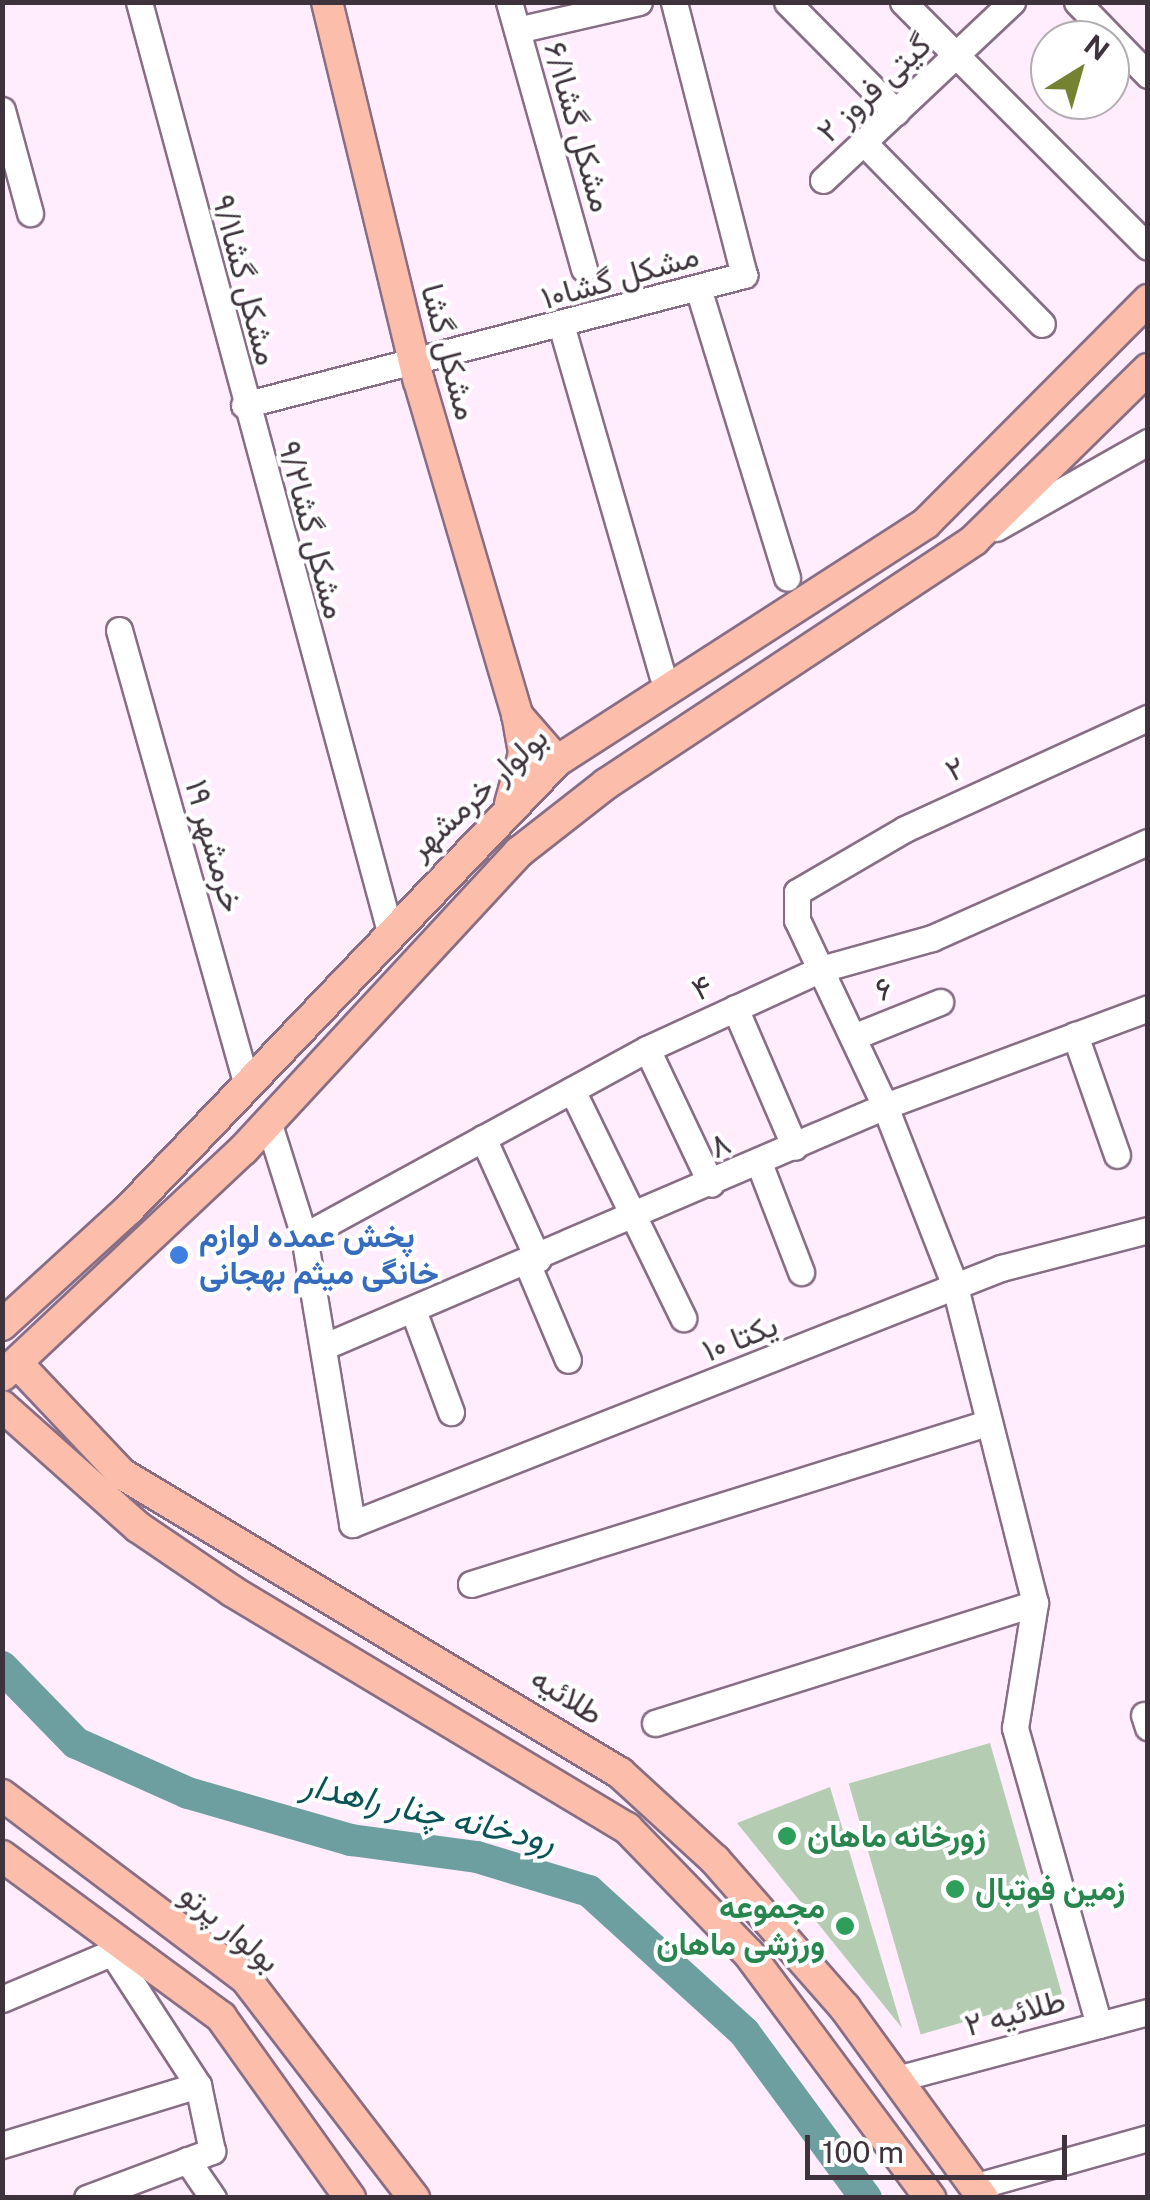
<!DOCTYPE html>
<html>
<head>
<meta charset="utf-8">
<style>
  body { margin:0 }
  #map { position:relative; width:1150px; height:2200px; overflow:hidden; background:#ffedfd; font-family:"Public Sans",Vazirmatn,sans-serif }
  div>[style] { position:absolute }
  .green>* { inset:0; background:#b4ccb2; transform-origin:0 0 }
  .river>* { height:32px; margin:-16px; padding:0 16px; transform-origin:16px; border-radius:16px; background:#6e9fa0 }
  .roads { filter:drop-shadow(2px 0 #886e85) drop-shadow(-2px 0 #886e85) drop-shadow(0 2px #886e85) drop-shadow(0 -2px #886e85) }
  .minor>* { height:25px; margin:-12.5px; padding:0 12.5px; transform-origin:12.5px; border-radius:12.5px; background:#fff }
  .major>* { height:30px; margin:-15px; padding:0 15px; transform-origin:15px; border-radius:15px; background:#fcbeab }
  .dots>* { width:28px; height:28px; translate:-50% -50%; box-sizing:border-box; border:5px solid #fff; border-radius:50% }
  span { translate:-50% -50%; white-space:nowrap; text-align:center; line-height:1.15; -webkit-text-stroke:8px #fff; paint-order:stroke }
  .street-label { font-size:32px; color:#3e333d }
  .shop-label { font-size:32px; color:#366cbe; font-weight:700 }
  .left { translate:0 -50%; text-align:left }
  .leisure-label { font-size:32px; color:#27864d; font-weight:700 }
  .right { translate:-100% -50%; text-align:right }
  .water-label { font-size:35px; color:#095456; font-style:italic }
  .frame { position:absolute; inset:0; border:5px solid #3e333d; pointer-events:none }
  .north { position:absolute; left:1030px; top:20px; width:100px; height:100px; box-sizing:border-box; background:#fff; border:2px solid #b2adb1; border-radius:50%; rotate:37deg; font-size:28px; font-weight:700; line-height:40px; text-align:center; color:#3e333d }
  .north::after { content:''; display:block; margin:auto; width:35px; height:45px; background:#748231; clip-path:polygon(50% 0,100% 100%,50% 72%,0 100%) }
  .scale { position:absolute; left:805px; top:2135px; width:262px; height:45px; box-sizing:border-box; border:5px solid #3e333d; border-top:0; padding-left:12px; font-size:30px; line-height:35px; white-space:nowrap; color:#3e333d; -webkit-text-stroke:8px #fff; paint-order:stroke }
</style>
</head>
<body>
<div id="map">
  <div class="green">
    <div style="left:990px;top:1743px;width:261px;height:147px;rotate:74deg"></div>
    <div style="clip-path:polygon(830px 1787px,902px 2028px,737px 1823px)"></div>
  </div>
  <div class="river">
    <div style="left:2px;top:1667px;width:106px;rotate:45.8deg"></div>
    <div style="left:76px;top:1743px;width:123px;rotate:24.1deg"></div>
    <div style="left:188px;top:1793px;width:170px;rotate:16.1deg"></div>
    <div style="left:351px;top:1840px;width:127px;rotate:7.7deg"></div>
    <div style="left:477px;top:1857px;width:117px;rotate:16.9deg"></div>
    <div style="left:589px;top:1891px;width:210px;rotate:42.3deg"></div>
    <div style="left:744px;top:2032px;width:206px;rotate:53.7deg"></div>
  </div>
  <div class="roads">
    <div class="minor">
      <div style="left:139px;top:2px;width:959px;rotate:74.89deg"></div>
      <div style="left:509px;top:2px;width:277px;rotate:74.3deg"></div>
      <div style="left:787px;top:2px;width:155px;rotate:45.3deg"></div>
      <div style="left:903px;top:2px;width:346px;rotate:45deg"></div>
      <div style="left:1077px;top:2px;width:102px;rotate:45.8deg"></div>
      <div style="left:517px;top:30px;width:125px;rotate:-12.9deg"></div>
      <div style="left:2px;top:110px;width:107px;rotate:74.8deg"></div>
      <div style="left:863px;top:142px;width:255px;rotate:45.5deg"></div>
      <div style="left:823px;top:180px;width:260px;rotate:-43.3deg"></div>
      <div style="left:698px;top:288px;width:303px;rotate:72.9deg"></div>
      <div style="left:562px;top:328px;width:361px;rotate:73.9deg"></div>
      <div style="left:244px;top:405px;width:517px;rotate:-14.57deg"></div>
      <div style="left:744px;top:275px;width:282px;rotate:-104.4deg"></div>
      <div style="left:996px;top:528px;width:175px;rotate:-29.5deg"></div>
      <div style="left:119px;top:630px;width:469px;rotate:74.3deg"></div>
      <div style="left:735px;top:1008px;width:151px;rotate:66.7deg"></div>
      <div style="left:1075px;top:1035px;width:127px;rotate:70.7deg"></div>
      <div style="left:853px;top:1037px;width:94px;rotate:-21.9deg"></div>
      <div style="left:647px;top:1049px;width:149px;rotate:64.6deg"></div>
      <div style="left:572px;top:1090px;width:254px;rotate:64deg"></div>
      <div style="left:268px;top:1121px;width:121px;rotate:72.6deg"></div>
      <div style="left:304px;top:1236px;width:292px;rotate:80.5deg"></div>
      <div style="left:352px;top:1524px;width:698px;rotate:-21.53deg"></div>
      <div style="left:1001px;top:1268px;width:152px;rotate:-14.5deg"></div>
      <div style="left:483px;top:1138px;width:133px;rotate:65.6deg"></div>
      <div style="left:759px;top:1163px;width:117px;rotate:68.9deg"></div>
      <div style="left:304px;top:1236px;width:391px;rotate:-28.6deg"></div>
      <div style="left:647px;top:1049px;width:192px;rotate:-24.7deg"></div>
      <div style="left:821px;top:969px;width:115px;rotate:-15.6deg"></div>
      <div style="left:932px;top:938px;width:236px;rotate:-24deg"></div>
      <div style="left:527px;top:1263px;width:105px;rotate:67.1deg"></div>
      <div style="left:413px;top:1310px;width:109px;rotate:69.6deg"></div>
      <div style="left:323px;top:1347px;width:611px;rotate:-23.21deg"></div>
      <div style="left:885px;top:1106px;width:281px;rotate:-20.4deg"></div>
      <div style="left:471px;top:1584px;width:541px;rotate:-17.33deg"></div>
      <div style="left:1144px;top:1715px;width:13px;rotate:72deg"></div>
      <div style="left:655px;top:1723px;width:398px;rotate:-17.5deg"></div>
      <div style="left:2px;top:1999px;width:134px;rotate:-22.9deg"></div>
      <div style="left:1099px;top:2025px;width:309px;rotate:-105.8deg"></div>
      <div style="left:1015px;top:1728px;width:127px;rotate:-80.9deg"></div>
      <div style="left:1035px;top:1603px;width:327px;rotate:-104.2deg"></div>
      <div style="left:955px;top:1286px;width:193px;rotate:-111.3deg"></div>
      <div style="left:885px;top:1106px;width:206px;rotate:-115.3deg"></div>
      <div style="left:797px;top:920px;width:28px;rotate:-90deg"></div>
      <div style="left:797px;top:892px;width:125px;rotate:-30.3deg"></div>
      <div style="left:905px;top:829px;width:267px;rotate:-24.6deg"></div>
      <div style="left:900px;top:2078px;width:257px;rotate:-14.9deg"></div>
      <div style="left:2px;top:2145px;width:205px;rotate:-17deg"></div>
      <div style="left:187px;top:2160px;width:46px;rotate:55.6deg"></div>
      <div style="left:977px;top:2186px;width:178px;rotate:-15.7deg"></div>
      <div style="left:87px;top:2198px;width:134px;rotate:-20.6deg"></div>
      <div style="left:212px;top:2151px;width:67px;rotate:-102deg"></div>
      <div style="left:198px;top:2085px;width:156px;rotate:-123deg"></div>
    </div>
    <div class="major">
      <div style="left:327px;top:2px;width:390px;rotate:76.4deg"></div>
      <div style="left:419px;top:381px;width:348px;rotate:73.6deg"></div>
      <div style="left:510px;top:804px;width:53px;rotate:-74.6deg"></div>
      <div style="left:524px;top:753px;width:39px;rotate:-100deg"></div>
      <div style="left:517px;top:715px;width:61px;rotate:49deg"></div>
      <div style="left:2px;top:1325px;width:171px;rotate:-42.4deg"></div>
      <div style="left:128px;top:1210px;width:621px;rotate:-46.3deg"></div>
      <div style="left:557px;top:761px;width:439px;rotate:-32.8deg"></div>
      <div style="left:926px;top:523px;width:315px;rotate:-45.1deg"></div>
      <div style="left:18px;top:1364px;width:151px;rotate:46.6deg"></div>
      <div style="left:122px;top:1474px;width:581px;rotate:30.98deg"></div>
      <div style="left:620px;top:1773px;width:129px;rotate:42.5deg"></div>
      <div style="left:715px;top:1860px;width:197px;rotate:48.7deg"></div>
      <div style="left:845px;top:2008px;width:235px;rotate:54deg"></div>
      <div style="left:2px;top:1376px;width:330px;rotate:-43.2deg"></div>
      <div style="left:243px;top:1150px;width:406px;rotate:-47.2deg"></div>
      <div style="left:519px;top:852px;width:110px;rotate:-38deg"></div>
      <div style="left:606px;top:784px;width:442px;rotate:-33.5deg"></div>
      <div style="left:974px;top:540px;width:244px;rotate:-44.5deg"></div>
      <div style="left:2px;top:1406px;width:182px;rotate:41.7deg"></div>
      <div style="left:138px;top:1527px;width:114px;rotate:34.2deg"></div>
      <div style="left:232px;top:1591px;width:461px;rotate:31deg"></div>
      <div style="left:627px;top:1828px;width:175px;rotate:45.9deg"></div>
      <div style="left:749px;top:1954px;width:304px;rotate:53.4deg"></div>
      <div style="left:2px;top:1795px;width:306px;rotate:37deg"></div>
      <div style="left:246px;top:1979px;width:276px;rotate:52.5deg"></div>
      <div style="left:2px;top:1856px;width:272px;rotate:36.3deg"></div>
      <div style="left:221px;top:2017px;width:222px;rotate:54.5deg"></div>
    </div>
  </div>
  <div class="dots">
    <div style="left:179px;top:1255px;background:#3f7fe0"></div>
    <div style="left:787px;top:1836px;background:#2e9e5b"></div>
    <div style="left:955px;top:1889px;background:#2e9e5b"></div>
    <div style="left:845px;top:1926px;background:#2e9e5b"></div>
  </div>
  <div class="street-label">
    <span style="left:874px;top:88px;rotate:-43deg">گیتی فروز ۲</span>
    <span style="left:578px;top:127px;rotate:74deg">مشکل گشا۶/۱</span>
    <span style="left:620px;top:277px;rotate:-16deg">مشکل گشا۱۰</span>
    <span style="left:245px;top:280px;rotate:75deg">مشکل گشا۹/۱</span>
    <span style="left:449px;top:352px;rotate:75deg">مشکل گشا</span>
    <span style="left:312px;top:530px;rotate:75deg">مشکل گشا۹/۲</span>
    <span style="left:955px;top:769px;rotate:-26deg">۲</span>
    <span style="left:478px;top:793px;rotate:-43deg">بولوار خرمشهر</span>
    <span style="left:214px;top:846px;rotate:74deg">۱۹ خرمشهر</span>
    <span style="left:702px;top:988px;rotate:-25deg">۴</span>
    <span style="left:884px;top:989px;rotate:-22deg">۶</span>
    <span style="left:720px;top:1145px;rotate:-24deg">۸</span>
    <span style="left:740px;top:1338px;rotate:-22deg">۱۰ یکتا</span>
    <span style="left:567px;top:1696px;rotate:33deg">طلائیه</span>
    <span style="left:230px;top:1928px;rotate:40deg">بولوار پرتو</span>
    <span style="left:1015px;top:2013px;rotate:-15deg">طلائیه ۲</span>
  </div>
  <div class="shop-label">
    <span class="left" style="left:199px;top:1255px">پخش عمده لوازم<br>خانگی میثم بهجانی</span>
  </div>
  <div class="leisure-label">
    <span class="left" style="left:807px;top:1836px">زورخانه ماهان</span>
    <span class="left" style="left:975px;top:1889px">زمین فوتبال</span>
    <span class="right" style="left:825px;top:1926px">مجموعه<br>ورزشی ماهان</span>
  </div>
  <div class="water-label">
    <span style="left:429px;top:1812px;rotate:13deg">رودخانه چنار راهدار</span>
  </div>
  <div class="frame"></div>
  <div class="north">N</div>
  <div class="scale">100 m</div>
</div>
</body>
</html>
